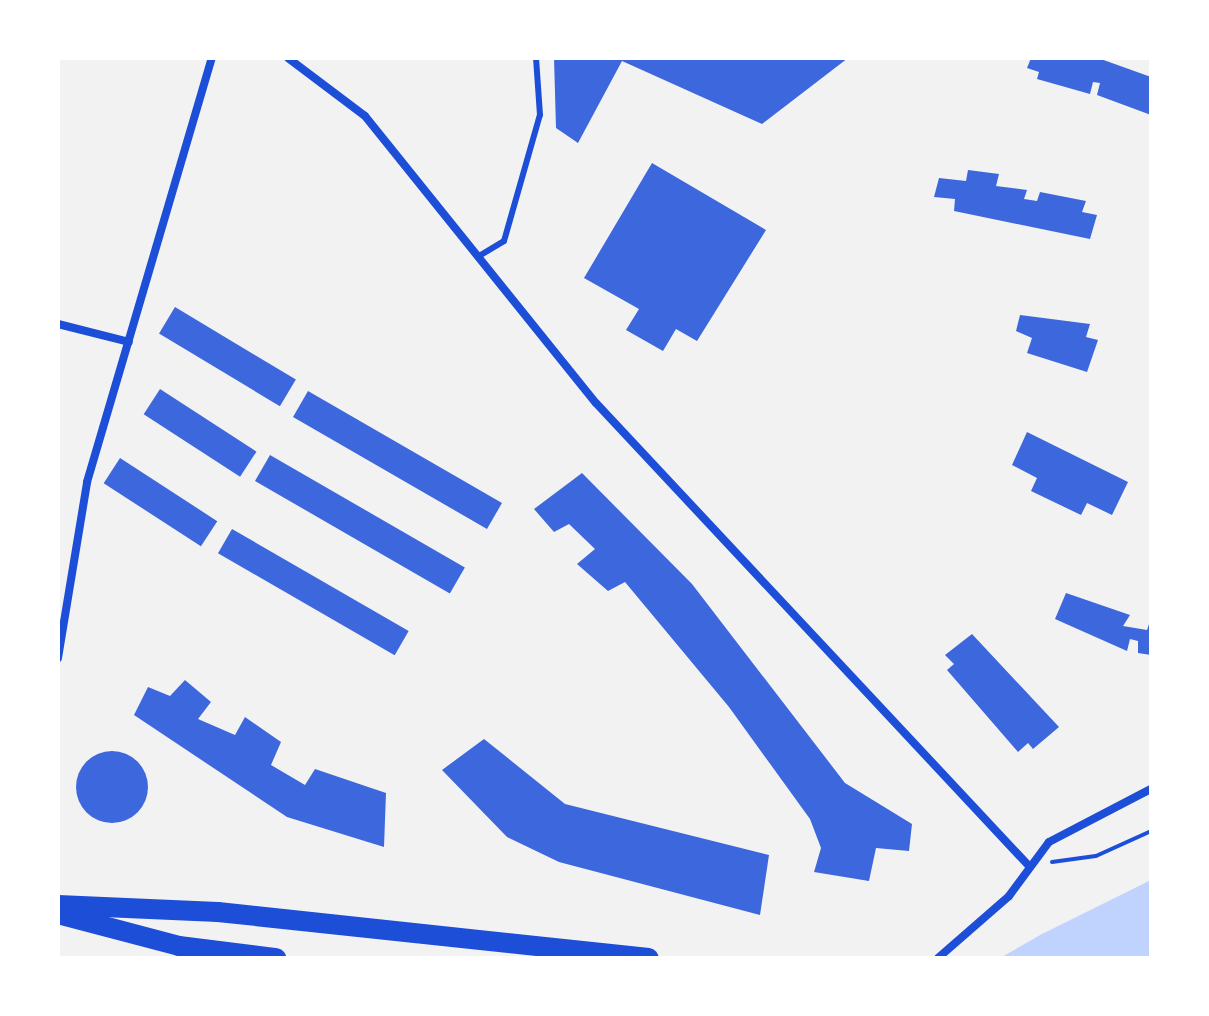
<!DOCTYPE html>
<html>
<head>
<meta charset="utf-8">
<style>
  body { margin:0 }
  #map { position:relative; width:1209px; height:1016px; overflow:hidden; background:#f2f2f2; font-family:Karla,sans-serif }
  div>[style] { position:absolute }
  .water>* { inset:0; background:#bfd3fe }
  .building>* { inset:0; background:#3d67dc; transform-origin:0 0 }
  .round { border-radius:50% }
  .path>* { height:4px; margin:-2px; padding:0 2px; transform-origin:2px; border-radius:2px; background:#1d4ed8 }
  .service>* { height:6px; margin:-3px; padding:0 3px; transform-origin:3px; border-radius:3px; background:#1d4ed8 }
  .minor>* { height:8px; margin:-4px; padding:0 4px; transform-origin:4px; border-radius:4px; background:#1d4ed8 }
  .primary>* { height:20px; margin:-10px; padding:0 10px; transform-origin:10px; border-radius:10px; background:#1d4ed8 }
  span { translate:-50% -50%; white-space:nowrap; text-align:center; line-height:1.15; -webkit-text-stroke:6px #fff; paint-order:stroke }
  .frame { position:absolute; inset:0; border:60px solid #fff; pointer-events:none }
</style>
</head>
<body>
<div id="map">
  <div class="water">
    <div style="clip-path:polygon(1151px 880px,1151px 958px,1000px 958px,1042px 934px)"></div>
  </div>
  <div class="building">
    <div style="clip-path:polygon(554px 58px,848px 58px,762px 124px,622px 61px,578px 143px,556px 128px)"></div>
    <div style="clip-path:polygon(1031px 58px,1098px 58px,1151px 77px,1151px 115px,1097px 95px,1100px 83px,1093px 82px,1090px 94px,1037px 79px,1039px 72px,1027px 68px)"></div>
    <div style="clip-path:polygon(652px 163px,766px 230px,697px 341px,676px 329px,663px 351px,626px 330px,639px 309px,584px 278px)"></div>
    <div style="clip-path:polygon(968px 170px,999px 174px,996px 186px,1027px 190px,1024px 199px,1037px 201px,1040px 192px,1086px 201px,1082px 212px,1097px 215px,1090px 239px,954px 211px,955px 199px,934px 197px,939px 178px,966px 181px)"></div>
    <div style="left:175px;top:307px;width:141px;height:31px;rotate:31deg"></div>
    <div style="clip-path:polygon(1020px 315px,1090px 324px,1086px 337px,1098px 340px,1087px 372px,1027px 353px,1032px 338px,1016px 331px)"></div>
    <div style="left:160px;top:389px;width:115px;height:30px;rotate:33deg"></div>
    <div style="left:308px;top:391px;width:224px;height:30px;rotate:30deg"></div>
    <div style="clip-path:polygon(1027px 432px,1128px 482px,1112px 515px,1087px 503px,1081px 515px,1031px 491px,1037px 478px,1012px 465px)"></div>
    <div style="left:270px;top:455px;width:225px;height:30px;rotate:30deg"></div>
    <div style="left:120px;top:458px;width:116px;height:30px;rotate:33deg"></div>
    <div style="clip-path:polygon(582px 473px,692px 584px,845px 783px,912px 824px,909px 851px,876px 848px,869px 881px,814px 872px,821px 848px,810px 819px,729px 707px,625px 582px,608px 591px,577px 564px,595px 549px,569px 524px,554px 532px,534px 509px)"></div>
    <div style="left:232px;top:529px;width:204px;height:28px;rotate:30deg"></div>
    <div style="clip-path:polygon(1066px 593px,1130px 615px,1123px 626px,1147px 630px,1151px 618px,1151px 655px,1138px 653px,1138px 641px,1130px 639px,1127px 651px,1055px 619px)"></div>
    <div style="clip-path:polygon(972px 634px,1059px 727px,1033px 749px,1028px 743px,1018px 752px,947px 670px,954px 664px,945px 655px)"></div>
    <div style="clip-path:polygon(185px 680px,211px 702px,198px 719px,235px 735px,245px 717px,281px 742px,271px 765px,305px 785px,315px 769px,386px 793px,384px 847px,287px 817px,134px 715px,148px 687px,170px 696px)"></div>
    <div style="clip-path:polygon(484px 739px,565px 804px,769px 855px,760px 915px,559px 862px,507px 837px,442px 770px)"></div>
    <div class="round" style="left:76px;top:751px;width:72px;height:72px"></div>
  </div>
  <div class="path">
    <div style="left:1052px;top:862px;width:44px;rotate:-7.8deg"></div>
    <div style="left:1096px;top:856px;width:60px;rotate:-24.4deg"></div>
  </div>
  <div class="service">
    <div style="left:479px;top:256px;width:29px;rotate:-31deg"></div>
    <div style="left:504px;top:241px;width:131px;rotate:-74.1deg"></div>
    <div style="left:540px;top:115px;width:57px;rotate:-94deg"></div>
  </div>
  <div class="minor">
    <div style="left:288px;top:58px;width:96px;rotate:37deg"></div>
    <div style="left:365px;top:116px;width:368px;rotate:51.2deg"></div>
    <div style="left:596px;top:403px;width:634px;rotate:46.92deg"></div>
    <div style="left:58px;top:324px;width:73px;rotate:14.2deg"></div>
    <div style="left:58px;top:658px;width:178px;rotate:-80.6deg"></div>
    <div style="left:87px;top:482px;width:442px;rotate:-73.6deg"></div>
    <div style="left:938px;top:958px;width:94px;rotate:-41.1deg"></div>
    <div style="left:1009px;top:896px;width:67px;rotate:-53.5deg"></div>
    <div style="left:1049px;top:842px;width:115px;rotate:-27.5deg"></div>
  </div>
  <div class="primary">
    <div style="left:58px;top:905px;width:160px;rotate:2.5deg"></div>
    <div style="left:218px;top:912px;width:433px;rotate:6.1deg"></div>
    <div style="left:58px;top:914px;width:125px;rotate:14.8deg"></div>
    <div style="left:179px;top:946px;width:98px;rotate:7.1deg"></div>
  </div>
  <div class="frame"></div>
</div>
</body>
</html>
